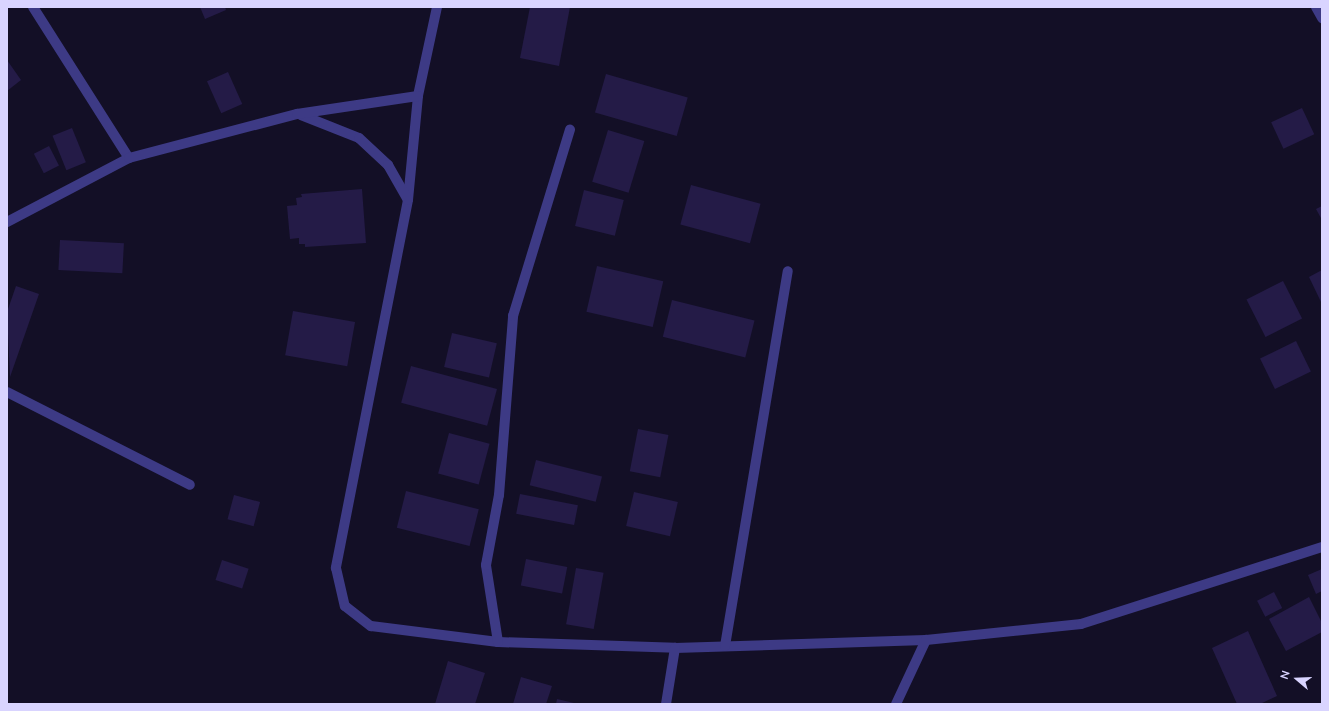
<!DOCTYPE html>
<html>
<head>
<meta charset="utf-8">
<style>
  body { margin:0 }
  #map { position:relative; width:1329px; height:711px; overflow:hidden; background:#130f26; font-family:"Nunito Sans",sans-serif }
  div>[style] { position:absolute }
  .building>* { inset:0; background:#241b47; transform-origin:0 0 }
  .minor>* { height:10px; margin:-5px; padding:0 5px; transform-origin:5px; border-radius:5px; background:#3d3a85 }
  span { translate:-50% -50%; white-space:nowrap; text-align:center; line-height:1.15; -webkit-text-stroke:3px #130f26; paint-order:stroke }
  .frame { position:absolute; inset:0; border:8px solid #d9d4ff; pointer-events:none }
  .north { position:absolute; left:1277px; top:659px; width:40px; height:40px; -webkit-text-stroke:3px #130f26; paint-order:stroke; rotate:289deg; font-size:11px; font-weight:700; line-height:16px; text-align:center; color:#d9d4ff }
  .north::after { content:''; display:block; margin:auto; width:14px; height:18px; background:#d9d4ff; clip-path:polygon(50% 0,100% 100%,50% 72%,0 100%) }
</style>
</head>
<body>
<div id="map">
  <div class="building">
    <div style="clip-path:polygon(200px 7px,225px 7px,226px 10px,205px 19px)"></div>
    <div style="clip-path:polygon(530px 7px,570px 7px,559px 66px,520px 58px)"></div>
    <div style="clip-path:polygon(7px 60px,21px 80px,7px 91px)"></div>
    <div style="left:228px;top:72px;width:35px;height:23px;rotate:66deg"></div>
    <div style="left:606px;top:74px;width:85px;height:40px;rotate:16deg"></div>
    <div style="left:1302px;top:108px;width:29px;height:34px;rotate:65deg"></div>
    <div style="left:72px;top:128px;width:37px;height:21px;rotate:68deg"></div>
    <div style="left:608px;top:130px;width:38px;height:54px;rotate:17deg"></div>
    <div style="left:49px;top:146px;width:22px;height:17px;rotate:63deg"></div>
    <div style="left:691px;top:185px;width:72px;height:41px;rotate:15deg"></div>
    <div style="clip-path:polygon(362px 189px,366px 243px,305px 247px,305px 244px,299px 244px,299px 238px,290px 239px,287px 206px,297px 205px,296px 198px,302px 197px,301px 194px)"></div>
    <div style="left:584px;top:190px;width:41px;height:37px;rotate:14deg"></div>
    <div style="clip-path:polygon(1322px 206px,1322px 220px,1316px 209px)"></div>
    <div style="left:60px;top:240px;width:64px;height:30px;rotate:3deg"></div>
    <div style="left:597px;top:266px;width:68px;height:47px;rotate:13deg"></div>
    <div style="clip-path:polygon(1322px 270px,1322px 304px,1309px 277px)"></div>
    <div style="left:1283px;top:281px;width:42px;height:41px;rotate:63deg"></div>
    <div style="clip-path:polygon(16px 286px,39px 294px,10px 377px,7px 312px)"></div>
    <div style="left:672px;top:300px;width:85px;height:38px;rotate:14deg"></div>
    <div style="left:293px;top:311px;width:63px;height:45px;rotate:10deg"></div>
    <div style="left:452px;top:333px;width:46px;height:35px;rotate:13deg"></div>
    <div style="left:1296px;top:341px;width:34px;height:40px;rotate:64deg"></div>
    <div style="left:411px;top:366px;width:89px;height:38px;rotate:15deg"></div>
    <div style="left:638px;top:429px;width:31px;height:43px;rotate:11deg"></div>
    <div style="left:449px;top:433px;width:42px;height:42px;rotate:15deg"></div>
    <div style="left:536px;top:460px;width:68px;height:26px;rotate:14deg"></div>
    <div style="left:406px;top:491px;width:75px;height:38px;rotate:14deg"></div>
    <div style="left:634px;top:492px;width:45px;height:35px;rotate:13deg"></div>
    <div style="left:520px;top:494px;width:59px;height:20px;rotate:11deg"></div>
    <div style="left:234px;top:495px;width:27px;height:25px;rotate:15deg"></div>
    <div style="left:526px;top:559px;width:42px;height:27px;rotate:11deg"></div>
    <div style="left:222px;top:560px;width:28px;height:21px;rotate:18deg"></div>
    <div style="left:576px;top:568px;width:28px;height:57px;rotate:10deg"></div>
    <div style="clip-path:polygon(1322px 569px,1322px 591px,1316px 594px,1308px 575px)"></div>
    <div style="left:1274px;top:592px;width:18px;height:19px;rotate:63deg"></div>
    <div style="clip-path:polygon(1309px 597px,1322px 623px,1322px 632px,1286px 651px,1269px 619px)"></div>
    <div style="clip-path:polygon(1248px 631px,1277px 696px,1260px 704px,1237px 704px,1212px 648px)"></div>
    <div style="clip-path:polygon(448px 661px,485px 673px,475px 704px,435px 704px)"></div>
    <div style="clip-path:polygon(521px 677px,552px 686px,546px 704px,513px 704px)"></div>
    <div style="clip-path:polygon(557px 699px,574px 703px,574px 704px,556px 704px)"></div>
  </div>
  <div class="minor">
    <div style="left:33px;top:7px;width:179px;rotate:57.6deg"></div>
    <div style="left:437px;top:7px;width:91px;rotate:102.1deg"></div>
    <div style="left:418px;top:96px;width:104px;rotate:95.5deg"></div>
    <div style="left:408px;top:200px;width:375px;rotate:101.1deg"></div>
    <div style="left:336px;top:568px;width:39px;rotate:77deg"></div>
    <div style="left:345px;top:606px;width:33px;rotate:38deg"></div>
    <div style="left:371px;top:626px;width:128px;rotate:7.2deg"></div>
    <div style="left:498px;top:642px;width:177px;rotate:1.9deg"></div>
    <div style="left:675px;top:648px;width:251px;rotate:-1.8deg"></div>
    <div style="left:926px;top:640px;width:156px;rotate:-5.9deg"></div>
    <div style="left:1081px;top:624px;width:253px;rotate:-17.7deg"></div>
    <div style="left:1316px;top:7px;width:13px;rotate:61deg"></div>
    <div style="left:301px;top:115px;width:62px;rotate:21.6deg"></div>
    <div style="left:359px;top:138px;width:40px;rotate:43deg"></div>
    <div style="left:388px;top:165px;width:40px;rotate:60.3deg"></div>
    <div style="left:7px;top:222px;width:138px;rotate:-27.7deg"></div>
    <div style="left:129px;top:158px;width:174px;rotate:-14.7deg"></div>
    <div style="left:297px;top:114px;width:122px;rotate:-8.5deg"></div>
    <div style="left:7px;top:392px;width:205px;rotate:26.9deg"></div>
    <div style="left:498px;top:642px;width:78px;rotate:-98.9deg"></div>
    <div style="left:486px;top:565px;width:71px;rotate:-79.5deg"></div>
    <div style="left:499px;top:495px;width:180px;rotate:-85.5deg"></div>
    <div style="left:513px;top:316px;width:195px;rotate:-73deg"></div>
    <div style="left:725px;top:646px;width:380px;rotate:-80.5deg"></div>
    <div style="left:666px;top:704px;width:57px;rotate:-80.9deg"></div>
    <div style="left:896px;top:704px;width:71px;rotate:-64.9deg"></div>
  </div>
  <div class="frame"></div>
  <div class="north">N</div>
</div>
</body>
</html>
